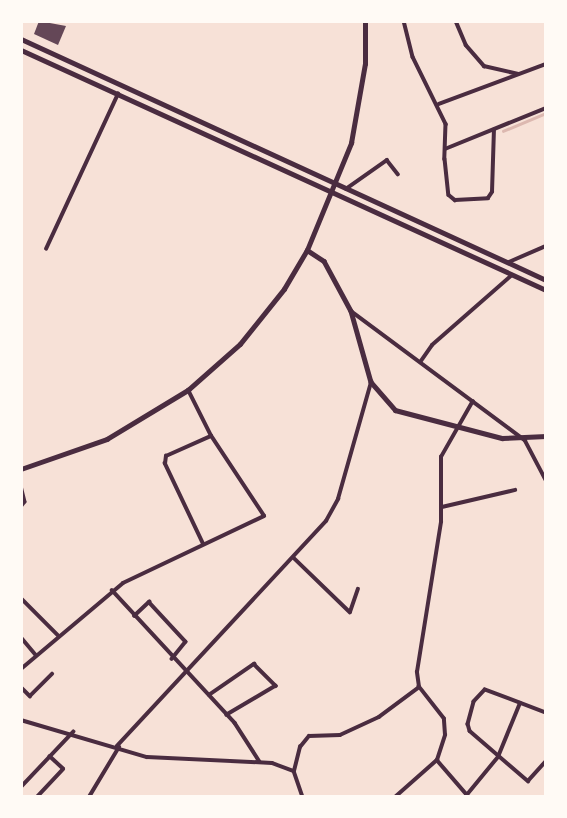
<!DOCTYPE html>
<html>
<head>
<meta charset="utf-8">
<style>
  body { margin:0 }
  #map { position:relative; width:567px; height:818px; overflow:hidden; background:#f7e1d7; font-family:"Playfair Display",serif }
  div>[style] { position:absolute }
  .stream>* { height:2.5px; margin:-1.25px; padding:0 1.25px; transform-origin:1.25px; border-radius:1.25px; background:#dcb8b0 }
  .building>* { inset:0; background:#644757 }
  .minor>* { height:3.5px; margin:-1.75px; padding:0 1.75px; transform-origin:1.75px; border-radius:1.75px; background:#4a2c40 }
  .tertiary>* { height:4.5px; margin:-2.25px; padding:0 2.25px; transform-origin:2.25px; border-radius:2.25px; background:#4a2c40 }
  .primary>* { height:5px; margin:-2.5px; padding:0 2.5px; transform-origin:2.5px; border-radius:2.5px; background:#4a2c40 }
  span { translate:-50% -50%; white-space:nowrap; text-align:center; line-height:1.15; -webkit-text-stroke:6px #fffaf5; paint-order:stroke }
  .frame { position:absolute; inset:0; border:23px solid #fffaf5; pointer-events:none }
</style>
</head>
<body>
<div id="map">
  <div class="stream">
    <div style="left:503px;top:131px;width:47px;rotate:-22.7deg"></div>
  </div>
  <div class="building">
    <div style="clip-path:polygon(39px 21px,66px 26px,58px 45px,34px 34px)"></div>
  </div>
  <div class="minor">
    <div style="left:404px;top:21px;width:37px;rotate:76deg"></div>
    <div style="left:413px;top:57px;width:75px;rotate:63.8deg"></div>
    <div style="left:446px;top:124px;width:35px;rotate:92deg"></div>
    <div style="left:445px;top:159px;width:36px;rotate:84deg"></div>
    <div style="left:449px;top:195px;width:8px;rotate:40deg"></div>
    <div style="left:455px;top:200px;width:33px;rotate:-3deg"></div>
    <div style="left:488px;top:198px;width:7px;rotate:-56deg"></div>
    <div style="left:492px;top:192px;width:62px;rotate:-88.2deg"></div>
    <div style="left:456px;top:21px;width:26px;rotate:67deg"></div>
    <div style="left:466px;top:45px;width:28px;rotate:49deg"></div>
    <div style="left:484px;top:66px;width:35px;rotate:13deg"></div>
    <div style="left:439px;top:104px;width:114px;rotate:-20.5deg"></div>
    <div style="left:445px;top:149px;width:109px;rotate:-22.1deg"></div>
    <div style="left:346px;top:189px;width:50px;rotate:-35.3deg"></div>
    <div style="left:387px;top:160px;width:18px;rotate:52deg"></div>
    <div style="left:46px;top:249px;width:171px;rotate:-65.1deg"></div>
    <div style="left:509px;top:262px;width:40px;rotate:-23.4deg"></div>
    <div style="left:351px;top:311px;width:217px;rotate:36.6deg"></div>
    <div style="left:525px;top:440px;width:45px;rotate:62.3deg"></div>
    <div style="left:421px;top:361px;width:19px;rotate:-55deg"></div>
    <div style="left:432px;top:345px;width:106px;rotate:-41.2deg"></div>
    <div style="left:21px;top:486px;width:16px;rotate:76deg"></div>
    <div style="left:25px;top:502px;width:6px;rotate:129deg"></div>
    <div style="left:442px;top:507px;width:75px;rotate:-13.1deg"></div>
    <div style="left:203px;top:544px;width:89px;rotate:-115.4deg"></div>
    <div style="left:165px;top:464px;width:8px;rotate:-83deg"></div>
    <div style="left:166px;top:456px;width:49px;rotate:-24deg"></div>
    <div style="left:294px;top:558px;width:78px;rotate:44deg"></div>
    <div style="left:350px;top:612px;width:24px;rotate:-71deg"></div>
    <div style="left:112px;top:590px;width:181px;rotate:47.2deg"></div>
    <div style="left:235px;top:723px;width:46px;rotate:57.3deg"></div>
    <div style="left:21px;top:598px;width:52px;rotate:45deg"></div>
    <div style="left:134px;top:616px;width:21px;rotate:-43deg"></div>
    <div style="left:149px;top:602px;width:54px;rotate:47.2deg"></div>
    <div style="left:186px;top:642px;width:22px;rotate:129deg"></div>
    <div style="left:21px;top:637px;width:23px;rotate:50deg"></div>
    <div style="left:21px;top:669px;width:133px;rotate:-40.1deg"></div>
    <div style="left:123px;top:583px;width:156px;rotate:-25.4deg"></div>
    <div style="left:264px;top:516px;width:96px;rotate:-123.5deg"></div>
    <div style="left:211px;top:436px;width:51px;rotate:-116.6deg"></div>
    <div style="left:21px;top:687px;width:13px;rotate:45deg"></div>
    <div style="left:30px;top:696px;width:31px;rotate:-45deg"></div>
    <div style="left:209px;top:695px;width:55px;rotate:-34.6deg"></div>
    <div style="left:254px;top:664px;width:31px;rotate:45deg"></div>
    <div style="left:276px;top:686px;width:57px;rotate:149.4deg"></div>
    <div style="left:546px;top:713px;width:65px;rotate:-159.3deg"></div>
    <div style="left:485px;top:690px;width:16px;rotate:133deg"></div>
    <div style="left:474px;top:702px;width:23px;rotate:105deg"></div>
    <div style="left:468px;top:724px;width:7px;rotate:74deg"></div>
    <div style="left:470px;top:731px;width:77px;rotate:40.8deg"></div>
    <div style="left:528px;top:781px;width:27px;rotate:-48deg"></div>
    <div style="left:21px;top:720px;width:131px;rotate:16.4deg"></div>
    <div style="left:147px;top:757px;width:125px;rotate:2.7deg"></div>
    <div style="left:272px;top:763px;width:23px;rotate:20deg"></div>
    <div style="left:294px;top:771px;width:28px;rotate:71deg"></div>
    <div style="left:117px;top:746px;width:307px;rotate:-47.1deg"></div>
    <div style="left:326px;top:521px;width:25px;rotate:-61deg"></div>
    <div style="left:338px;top:499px;width:122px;rotate:-74.2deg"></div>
    <div style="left:437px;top:760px;width:49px;rotate:49.1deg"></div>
    <div style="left:294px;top:771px;width:25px;rotate:-76deg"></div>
    <div style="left:300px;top:747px;width:14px;rotate:-51deg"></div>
    <div style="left:309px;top:736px;width:31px;rotate:-2deg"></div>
    <div style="left:340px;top:735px;width:43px;rotate:-24.8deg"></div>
    <div style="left:379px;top:717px;width:49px;rotate:-36.6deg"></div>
    <div style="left:21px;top:787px;width:76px;rotate:-46.6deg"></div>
    <div style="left:37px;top:797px;width:38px;rotate:-47deg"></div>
    <div style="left:63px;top:769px;width:18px;rotate:-137deg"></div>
    <div style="left:89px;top:797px;width:58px;rotate:-59deg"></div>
    <div style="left:313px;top:797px;width:15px"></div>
    <div style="left:395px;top:797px;width:56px;rotate:-41.4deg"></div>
    <div style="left:437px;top:760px;width:26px;rotate:-72deg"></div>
    <div style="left:445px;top:735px;width:16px;rotate:-94deg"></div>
    <div style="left:444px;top:719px;width:41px;rotate:-128deg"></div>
    <div style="left:419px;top:687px;width:15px;rotate:-98deg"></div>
    <div style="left:417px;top:672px;width:152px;rotate:-80.9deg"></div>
    <div style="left:441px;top:522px;width:65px;rotate:-90deg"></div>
    <div style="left:441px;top:457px;width:64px;rotate:-60.3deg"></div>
    <div style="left:465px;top:797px;width:52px;rotate:-50.5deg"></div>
    <div style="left:498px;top:757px;width:58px;rotate:-67.8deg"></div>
  </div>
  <div class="tertiary">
    <div style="left:307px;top:250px;width:20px;rotate:33deg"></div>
    <div style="left:324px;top:261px;width:57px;rotate:61.6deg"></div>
    <div style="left:351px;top:311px;width:74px;rotate:74.3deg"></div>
    <div style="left:371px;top:382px;width:37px;rotate:49deg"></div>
    <div style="left:395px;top:410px;width:111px;rotate:14.7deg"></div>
    <div style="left:502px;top:438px;width:44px;rotate:-2.6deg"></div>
    <div style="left:21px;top:469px;width:91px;rotate:-19.2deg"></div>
    <div style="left:107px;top:439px;width:95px;rotate:-31.2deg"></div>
    <div style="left:188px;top:390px;width:69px;rotate:-41.5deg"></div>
    <div style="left:240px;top:344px;width:70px;rotate:-51.3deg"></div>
    <div style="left:284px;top:289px;width:45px;rotate:-59.5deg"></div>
    <div style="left:307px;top:250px;width:116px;rotate:-67.6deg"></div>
    <div style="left:351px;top:143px;width:80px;rotate:-80deg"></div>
    <div style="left:365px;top:64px;width:43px;rotate:-90deg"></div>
  </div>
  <div class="primary">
    <div style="left:21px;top:39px;width:578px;rotate:24.66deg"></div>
    <div style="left:21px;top:50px;width:577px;rotate:24.57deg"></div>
  </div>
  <div class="frame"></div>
</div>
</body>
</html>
